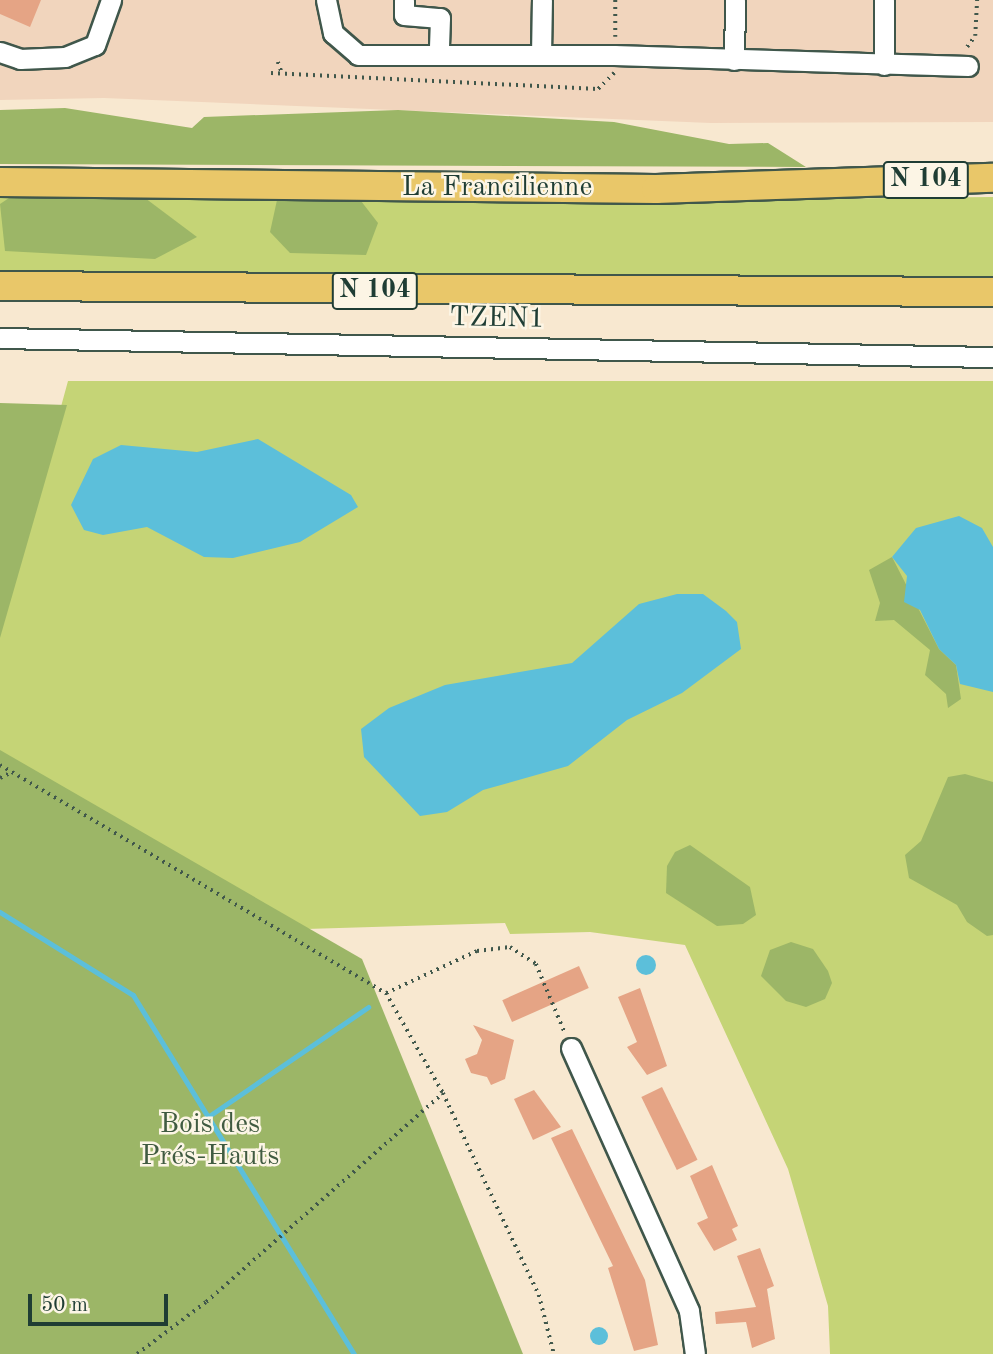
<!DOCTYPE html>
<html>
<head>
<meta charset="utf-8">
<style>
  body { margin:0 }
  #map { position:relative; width:993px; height:1354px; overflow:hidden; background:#f8e8d0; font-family:"Old Standard TT",serif }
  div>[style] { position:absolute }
  .built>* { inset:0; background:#f1d5bd }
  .green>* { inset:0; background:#c5d476 }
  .forest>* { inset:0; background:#9cb667 }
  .water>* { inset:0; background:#5cbfda }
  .round { border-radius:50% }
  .stream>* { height:5px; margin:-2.5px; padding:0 2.5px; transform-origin:2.5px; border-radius:2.5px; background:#5cbfda }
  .building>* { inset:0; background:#e5a485; transform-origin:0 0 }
  .path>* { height:3.5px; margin-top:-1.75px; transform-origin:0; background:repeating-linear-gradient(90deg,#40574b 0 2px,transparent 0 7px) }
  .roads { filter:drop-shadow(2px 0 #40574b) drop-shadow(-2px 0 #40574b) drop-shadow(0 2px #40574b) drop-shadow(0 -2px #40574b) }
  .minor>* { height:19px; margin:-9.5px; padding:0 9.5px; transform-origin:9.5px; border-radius:9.5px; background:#fff }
  .highway>* { height:28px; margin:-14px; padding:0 14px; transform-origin:14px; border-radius:14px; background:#e9c769 }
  span { translate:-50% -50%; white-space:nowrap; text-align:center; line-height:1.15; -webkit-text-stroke:5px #fcf5e5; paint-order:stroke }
  .shield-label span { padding:2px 5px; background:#fcf5e5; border:2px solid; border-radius:5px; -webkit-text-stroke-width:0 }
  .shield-label { font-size:26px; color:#1f3d34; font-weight:700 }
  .street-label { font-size:28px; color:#1f3d34 }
  .park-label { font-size:28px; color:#405b41 }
  .scale { position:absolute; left:28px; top:1294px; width:140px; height:32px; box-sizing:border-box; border:4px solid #1f3d34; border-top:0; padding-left:9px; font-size:21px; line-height:24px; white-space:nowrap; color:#1f3d34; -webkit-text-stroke:5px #fcf5e5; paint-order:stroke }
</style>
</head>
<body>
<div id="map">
  <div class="built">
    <div style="clip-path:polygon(0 0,993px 0,993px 122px,711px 123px,104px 98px,0 100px)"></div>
  </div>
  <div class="green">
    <div style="clip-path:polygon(0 196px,453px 202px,993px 197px,993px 279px,0 271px)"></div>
    <div style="clip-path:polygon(68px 381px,993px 381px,993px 1354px,830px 1354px,828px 1306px,788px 1169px,685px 945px,590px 932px,510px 934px,505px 923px,306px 929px,0 762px,0 630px)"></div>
  </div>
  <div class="forest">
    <div style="clip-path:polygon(65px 108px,192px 128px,204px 117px,398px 110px,614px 122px,729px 144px,768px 143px,806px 167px,0 164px,0 110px)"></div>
    <div style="clip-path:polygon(12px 196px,145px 198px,197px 237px,155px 259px,5px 251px,0 204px)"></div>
    <div style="clip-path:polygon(277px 200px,361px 201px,378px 223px,366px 255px,290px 253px,270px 232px)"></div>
    <div style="clip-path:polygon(0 403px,67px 405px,0 638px)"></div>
    <div style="clip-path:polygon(892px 557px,939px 649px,956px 665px,961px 699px,948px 708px,946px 694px,925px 675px,930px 650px,894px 620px,875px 621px,880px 603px,869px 570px)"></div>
    <div style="clip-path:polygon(0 750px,362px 959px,523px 1354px,0 1354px)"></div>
    <div style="clip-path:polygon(965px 774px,993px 782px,993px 935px,987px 936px,967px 922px,957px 905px,909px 878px,905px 855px,921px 841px,948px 777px)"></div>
    <div style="clip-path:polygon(690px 845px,750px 887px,756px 915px,743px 924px,717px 926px,666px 893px,667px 866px,675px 852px)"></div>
    <div style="clip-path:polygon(791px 942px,813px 949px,828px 971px,832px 983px,825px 999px,806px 1007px,786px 1001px,761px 976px,770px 950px)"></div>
  </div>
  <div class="water">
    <div style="clip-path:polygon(258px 439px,351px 495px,358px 507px,300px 542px,233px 558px,204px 557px,147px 527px,103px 535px,84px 530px,71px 505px,93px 459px,121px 445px,197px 452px)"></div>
    <div style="clip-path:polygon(959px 516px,982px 528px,993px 547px,993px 692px,960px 684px,956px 665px,939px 649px,920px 610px,904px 602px,907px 576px,892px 557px,916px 528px)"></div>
    <div style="clip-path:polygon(677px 594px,703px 594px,726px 611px,737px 622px,741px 649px,682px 693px,627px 720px,568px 766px,483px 790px,447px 812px,420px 816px,364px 757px,361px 729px,389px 708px,445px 685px,572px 663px,639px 604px)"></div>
    <div class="round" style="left:636px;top:955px;width:20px;height:20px"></div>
    <div class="round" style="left:590px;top:1327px;width:18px;height:18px"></div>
  </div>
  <div class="stream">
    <div style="left:0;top:912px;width:157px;rotate:32deg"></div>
    <div style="left:133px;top:995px;width:422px;rotate:58.4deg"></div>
    <div style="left:209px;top:1116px;width:193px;rotate:-34.4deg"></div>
  </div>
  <div class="building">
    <div style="clip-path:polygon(0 0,41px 0,30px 27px,0 14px)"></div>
    <div style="left:579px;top:966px;width:24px;height:84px;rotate:66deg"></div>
    <div style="clip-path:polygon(640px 988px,667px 1066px,647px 1075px,627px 1047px,637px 1042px,618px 997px)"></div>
    <div style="clip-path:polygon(473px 1025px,514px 1040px,505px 1079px,491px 1085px,487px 1077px,471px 1073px,465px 1059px,477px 1054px,482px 1040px)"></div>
    <div style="left:662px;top:1087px;width:81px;height:23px;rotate:64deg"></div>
    <div style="clip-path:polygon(534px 1090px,561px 1127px,533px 1140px,514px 1099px)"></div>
    <div style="clip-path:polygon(572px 1129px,645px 1280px,658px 1345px,634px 1351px,608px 1268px,613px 1266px,551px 1138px)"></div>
    <div style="clip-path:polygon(712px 1165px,738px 1226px,732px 1229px,737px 1240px,714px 1251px,697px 1223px,708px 1218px,690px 1176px)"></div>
    <div style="clip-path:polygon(760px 1248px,774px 1286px,767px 1289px,775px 1339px,752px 1348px,746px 1322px,716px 1324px,715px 1312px,756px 1307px,737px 1256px)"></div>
  </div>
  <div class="path">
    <div style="left:615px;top:37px;width:37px;rotate:-90deg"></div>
    <div style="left:967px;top:47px;width:14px;rotate:-54deg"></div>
    <div style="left:975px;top:36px;width:36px;rotate:-87deg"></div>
    <div style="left:278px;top:62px;width:12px;rotate:70deg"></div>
    <div style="left:271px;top:73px;width:327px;rotate:2.8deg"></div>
    <div style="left:598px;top:89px;width:23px;rotate:-45deg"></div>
    <div style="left:0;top:765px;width:448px;rotate:30.6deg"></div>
    <div style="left:386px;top:993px;width:115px;rotate:60.3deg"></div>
    <div style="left:443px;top:1093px;width:224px;rotate:64.6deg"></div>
    <div style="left:539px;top:1295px;width:61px;rotate:75.7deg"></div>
    <div style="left:0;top:778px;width:11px;rotate:-27deg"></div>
    <div style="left:386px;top:993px;width:100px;rotate:-24.8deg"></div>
    <div style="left:477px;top:951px;width:33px;rotate:-7deg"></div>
    <div style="left:510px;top:947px;width:31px;rotate:33deg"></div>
    <div style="left:536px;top:964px;width:75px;rotate:67.2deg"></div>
    <div style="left:137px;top:1354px;width:86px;rotate:-37deg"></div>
    <div style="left:206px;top:1302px;width:316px;rotate:-41.4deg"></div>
  </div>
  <div class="roads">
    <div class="minor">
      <div style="left:326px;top:0;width:34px;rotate:78deg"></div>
      <div style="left:333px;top:33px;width:33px;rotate:41deg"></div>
      <div style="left:358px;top:55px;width:256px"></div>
      <div style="left:614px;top:55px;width:354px;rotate:1.8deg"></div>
      <div style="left:404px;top:0;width:15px;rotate:90deg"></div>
      <div style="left:404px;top:15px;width:36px;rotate:5deg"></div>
      <div style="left:440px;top:18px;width:37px;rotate:92deg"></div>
      <div style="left:0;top:52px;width:21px;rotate:19deg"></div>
      <div style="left:20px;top:59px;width:45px;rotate:-2.5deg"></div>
      <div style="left:65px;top:57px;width:32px;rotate:-22deg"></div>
      <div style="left:95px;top:45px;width:48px;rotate:-70.4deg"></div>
      <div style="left:541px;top:55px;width:55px;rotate:-89deg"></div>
      <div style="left:734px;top:60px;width:60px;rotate:-89deg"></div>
      <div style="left:884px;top:65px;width:65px;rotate:-90deg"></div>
      <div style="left:0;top:338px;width:993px;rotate:1.1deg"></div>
      <div style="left:571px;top:1048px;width:288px;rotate:65.8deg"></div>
      <div style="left:689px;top:1311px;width:43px;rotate:82.1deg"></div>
    </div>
    <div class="highway">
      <div style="left:0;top:182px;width:656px;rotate:0.61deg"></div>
      <div style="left:656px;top:189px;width:337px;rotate:-1.9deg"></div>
      <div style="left:0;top:286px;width:993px;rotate:0.35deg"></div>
    </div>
  </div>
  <div class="shield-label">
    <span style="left:926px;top:180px">N 104</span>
    <span style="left:375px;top:291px">N 104</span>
  </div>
  <div class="street-label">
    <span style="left:497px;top:188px">La Francilienne</span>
    <span style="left:497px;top:319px;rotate:1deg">TZEN1</span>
  </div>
  <div class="park-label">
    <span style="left:210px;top:1141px">Bois des<br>Prés-Hauts</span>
  </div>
  <div class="scale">50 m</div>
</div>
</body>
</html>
